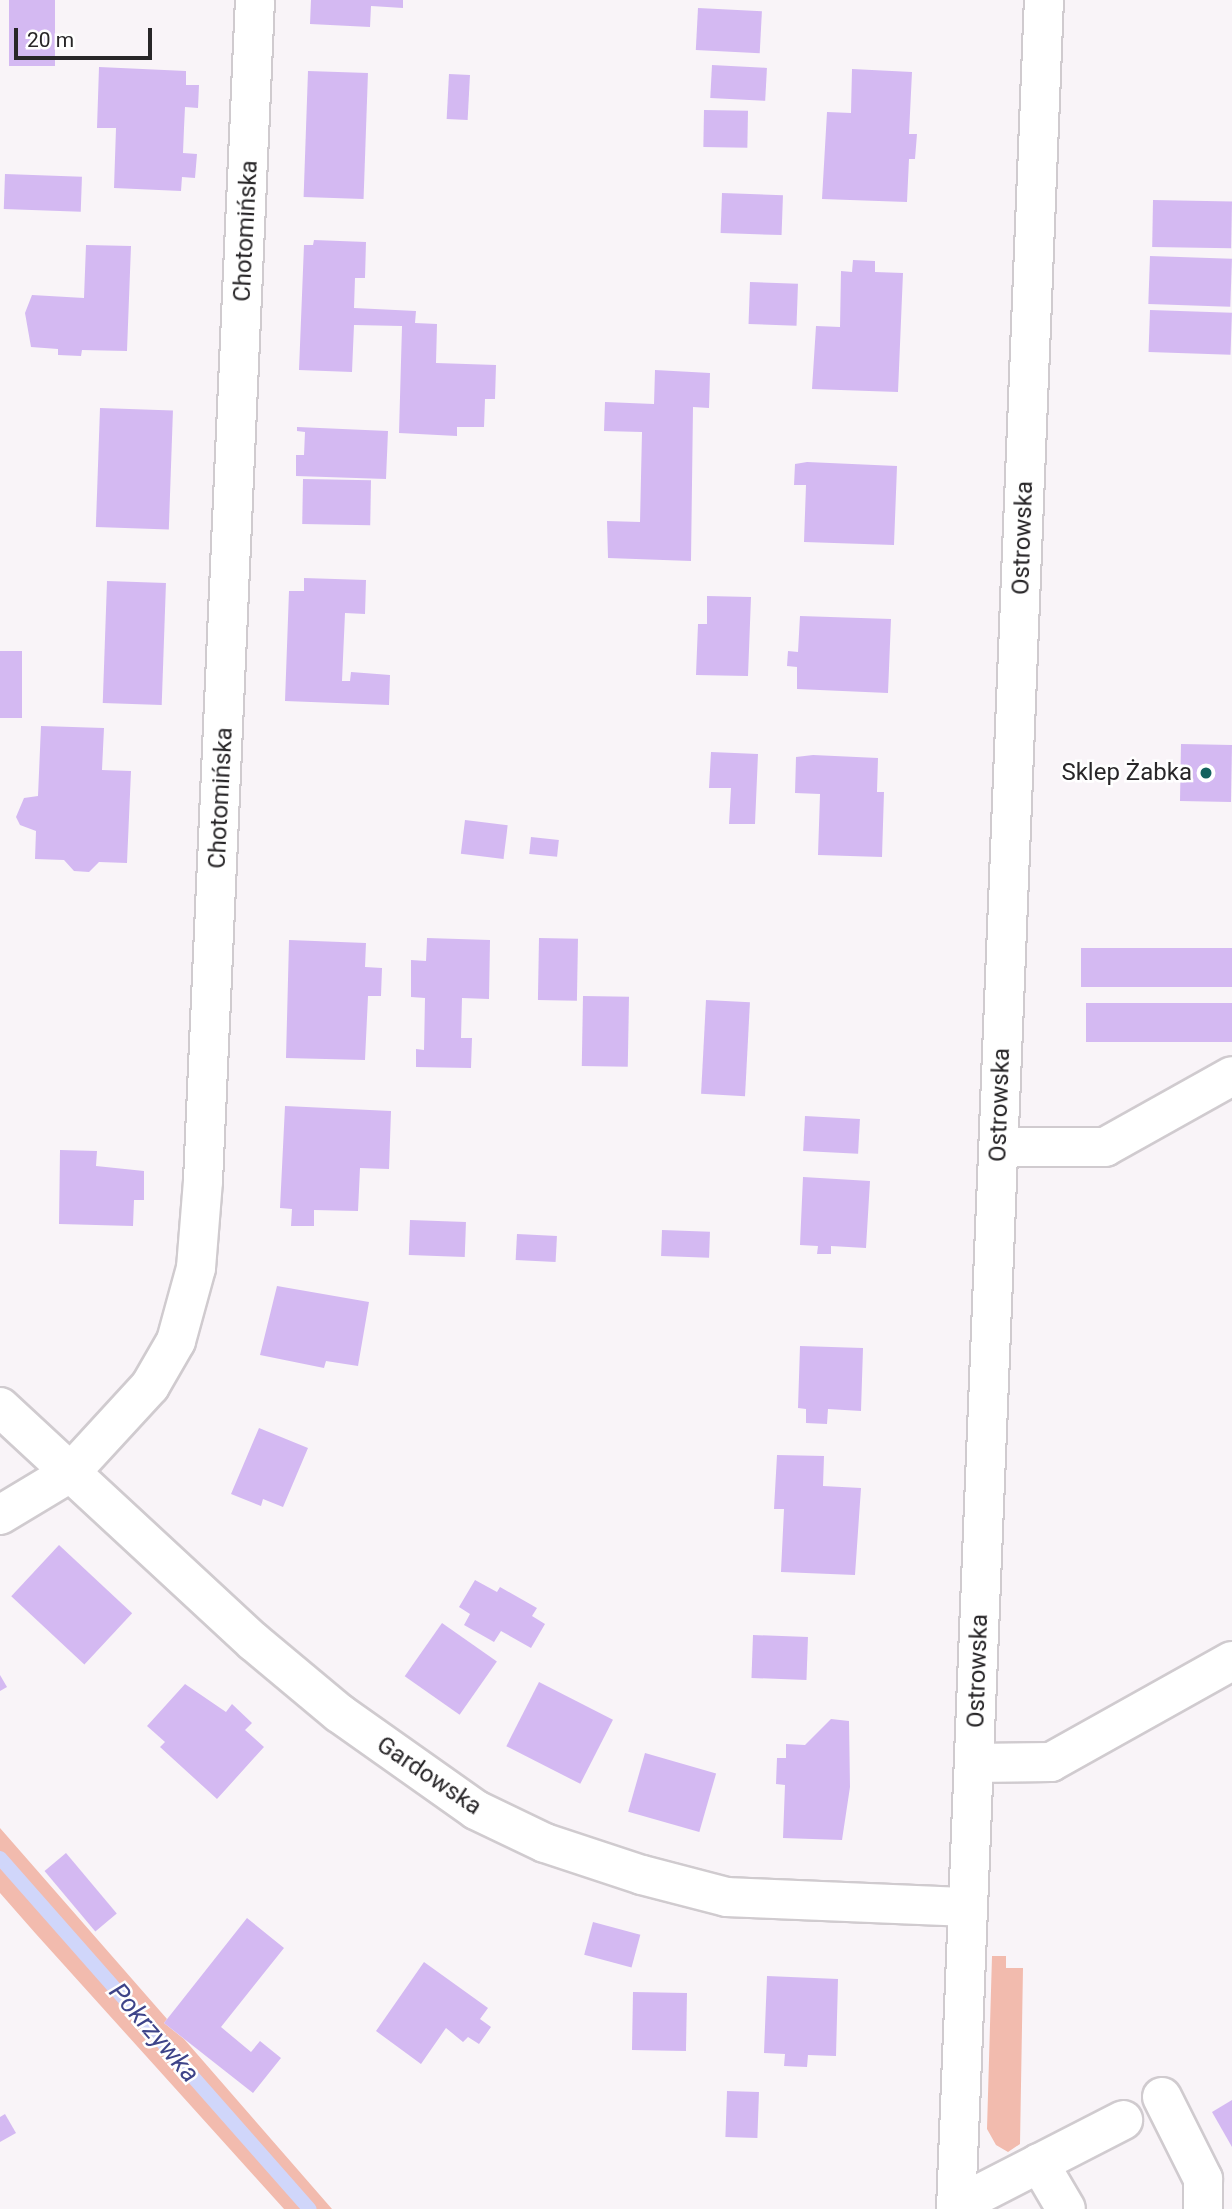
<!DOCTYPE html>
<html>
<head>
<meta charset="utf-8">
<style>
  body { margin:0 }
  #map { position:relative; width:1232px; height:2209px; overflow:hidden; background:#f9f4f8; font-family:Roboto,sans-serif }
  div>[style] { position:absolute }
  .green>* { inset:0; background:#f2bbae }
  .stream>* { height:14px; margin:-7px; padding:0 7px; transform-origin:7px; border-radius:7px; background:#d0d6fa }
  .building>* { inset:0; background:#d4b9f2; transform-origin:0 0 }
  .roads { filter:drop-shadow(2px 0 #d0cbcf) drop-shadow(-2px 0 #d0cbcf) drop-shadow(0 2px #d0cbcf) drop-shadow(0 -2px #d0cbcf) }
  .minor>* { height:38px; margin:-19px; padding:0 19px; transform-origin:19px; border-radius:19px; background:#fff }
  .dots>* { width:19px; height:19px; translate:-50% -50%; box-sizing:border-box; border:4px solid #fff; border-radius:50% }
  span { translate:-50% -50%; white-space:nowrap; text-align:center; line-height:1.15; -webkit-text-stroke:5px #fff; paint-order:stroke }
  .street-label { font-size:24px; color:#282628 }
  .poi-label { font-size:24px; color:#282628 }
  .right { translate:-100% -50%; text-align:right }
  .water-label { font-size:26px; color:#3e4489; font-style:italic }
  .scale { position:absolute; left:14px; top:28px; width:138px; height:32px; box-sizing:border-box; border:4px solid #282628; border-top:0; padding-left:9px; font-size:21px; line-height:24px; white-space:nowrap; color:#282628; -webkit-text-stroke:5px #fff; paint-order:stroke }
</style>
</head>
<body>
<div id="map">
  <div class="green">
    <div style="clip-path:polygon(0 1828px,167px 2019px,164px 2023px,184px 2039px,332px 2209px,284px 2209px,36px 1934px,0 1893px)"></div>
    <div style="clip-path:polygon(992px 1956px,1006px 1956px,1006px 1968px,1023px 1968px,1020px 2144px,1008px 2152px,996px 2145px,987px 2129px)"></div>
  </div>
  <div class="stream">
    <div style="left:0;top:1858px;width:468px;rotate:48.6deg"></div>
  </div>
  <div class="building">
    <div style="left:9px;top:0;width:46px;height:66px"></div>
    <div style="clip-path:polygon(311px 0,403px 0,403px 8px,371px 6px,370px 27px,310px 24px)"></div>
    <div style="left:698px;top:8px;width:64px;height:42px;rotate:3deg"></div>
    <div style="left:712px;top:65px;width:55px;height:33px;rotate:3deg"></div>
    <div style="clip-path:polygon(99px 67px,186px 71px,186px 85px,199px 85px,198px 108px,185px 107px,184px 128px,183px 153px,197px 154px,195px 178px,182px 177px,181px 191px,114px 188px,116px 128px,97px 128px)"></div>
    <div style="clip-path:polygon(852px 69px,912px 72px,909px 134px,917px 134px,915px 159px,909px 159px,907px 202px,822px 199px,827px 112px,851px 113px)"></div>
    <div style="left:308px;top:71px;width:60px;height:126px;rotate:2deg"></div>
    <div style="left:449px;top:74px;width:21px;height:45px;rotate:3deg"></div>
    <div style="left:704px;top:110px;width:44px;height:37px;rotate:1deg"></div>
    <div style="left:5px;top:174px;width:77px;height:35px;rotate:2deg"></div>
    <div style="left:722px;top:193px;width:61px;height:40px;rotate:2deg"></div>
    <div style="left:1153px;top:200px;width:79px;height:47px;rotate:1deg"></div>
    <div style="clip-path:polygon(314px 240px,366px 242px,365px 278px,355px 278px,354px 308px,416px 311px,415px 323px,437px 324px,436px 363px,496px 365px,495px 399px,485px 399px,484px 427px,457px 427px,457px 436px,399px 433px,402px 326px,354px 325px,352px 372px,299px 370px,304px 245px,313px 245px)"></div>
    <div style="clip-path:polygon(86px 245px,131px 246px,127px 351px,82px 350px,81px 356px,58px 355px,58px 349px,31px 347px,25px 313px,32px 295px,84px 298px)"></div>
    <div style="left:1150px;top:256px;width:82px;height:48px;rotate:2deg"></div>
    <div style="clip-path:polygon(853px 260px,875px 261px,875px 272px,903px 273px,898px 392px,812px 389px,816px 326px,840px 327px,841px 271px,852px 272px)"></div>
    <div style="left:750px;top:282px;width:48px;height:42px;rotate:2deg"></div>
    <div style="left:1150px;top:310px;width:82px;height:42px;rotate:2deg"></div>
    <div style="clip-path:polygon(655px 370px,710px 373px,709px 408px,693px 407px,691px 561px,608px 558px,607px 521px,640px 522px,642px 432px,604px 431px,605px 402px,654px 404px)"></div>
    <div style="left:100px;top:408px;width:73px;height:119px;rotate:2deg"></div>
    <div style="clip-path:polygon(297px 427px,388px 431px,386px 479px,296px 476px,296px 455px,304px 455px,305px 432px,297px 431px)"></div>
    <div style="clip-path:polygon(807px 462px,897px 466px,894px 545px,804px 542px,806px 485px,794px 485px,795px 464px)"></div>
    <div style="left:303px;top:479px;width:68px;height:45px;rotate:1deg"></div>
    <div style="clip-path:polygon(304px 578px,366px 580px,365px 614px,345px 613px,342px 681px,350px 681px,351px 672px,390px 675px,389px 705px,285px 701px,289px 591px,304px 591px)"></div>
    <div style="left:107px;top:581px;width:59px;height:122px;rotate:2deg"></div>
    <div style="clip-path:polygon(707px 596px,751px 597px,748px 676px,696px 675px,698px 624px,707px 624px)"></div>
    <div style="clip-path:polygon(800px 616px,891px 619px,888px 693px,797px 689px,797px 667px,787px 666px,788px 651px,798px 652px)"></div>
    <div style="left:0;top:651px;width:22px;height:67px"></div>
    <div style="clip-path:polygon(41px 726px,104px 728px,102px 770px,131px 771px,127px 863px,99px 862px,89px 872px,74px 871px,64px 860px,35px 859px,36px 831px,20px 825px,16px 817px,24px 798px,38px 796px)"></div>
    <div style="left:1181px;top:744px;width:51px;height:57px;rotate:1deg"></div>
    <div style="clip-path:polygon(711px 752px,758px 754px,755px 824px,729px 824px,731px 788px,709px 788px)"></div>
    <div style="clip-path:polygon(813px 755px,878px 758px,877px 792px,884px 792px,882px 857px,818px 855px,820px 794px,795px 793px,796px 757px)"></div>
    <div style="left:465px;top:820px;width:43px;height:34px;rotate:7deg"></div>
    <div style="left:531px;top:837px;width:28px;height:17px;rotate:6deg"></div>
    <div style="clip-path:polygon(427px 938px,490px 940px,489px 999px,462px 998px,461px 1038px,472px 1038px,471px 1068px,416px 1067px,416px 1049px,424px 1050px,425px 998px,411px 997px,411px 960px,426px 961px)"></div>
    <div style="left:539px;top:938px;width:39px;height:62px;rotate:1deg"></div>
    <div style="clip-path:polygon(289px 940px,366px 943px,365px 967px,382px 968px,381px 996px,368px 996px,365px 1060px,286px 1058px)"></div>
    <div style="left:1232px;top:948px;width:39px;height:151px;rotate:90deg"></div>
    <div style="left:583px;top:996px;width:46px;height:70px;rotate:1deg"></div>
    <div style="left:706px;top:1000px;width:44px;height:94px;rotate:3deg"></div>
    <div style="left:1232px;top:1003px;width:39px;height:146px;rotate:90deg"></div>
    <div style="clip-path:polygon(285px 1106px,391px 1111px,389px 1169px,360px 1168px,358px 1211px,314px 1210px,314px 1226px,291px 1226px,292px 1209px,280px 1208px)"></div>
    <div style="left:805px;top:1116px;width:55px;height:35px;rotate:3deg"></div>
    <div style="clip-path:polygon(60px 1150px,97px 1151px,96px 1166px,144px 1171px,144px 1200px,134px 1200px,133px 1226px,59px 1224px)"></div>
    <div style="clip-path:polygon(803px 1177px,870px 1181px,866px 1248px,831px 1246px,831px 1254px,817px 1254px,818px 1246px,800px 1245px)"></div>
    <div style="left:410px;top:1220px;width:56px;height:35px;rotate:2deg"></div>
    <div style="left:662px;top:1230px;width:48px;height:26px;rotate:2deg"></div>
    <div style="left:517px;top:1234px;width:40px;height:26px;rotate:3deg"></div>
    <div style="clip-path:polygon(277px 1286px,369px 1302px,358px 1366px,326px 1361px,324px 1368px,260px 1355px)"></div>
    <div style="clip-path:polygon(800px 1346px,863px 1348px,861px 1411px,828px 1409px,827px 1424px,806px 1423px,806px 1409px,798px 1408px)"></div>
    <div style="clip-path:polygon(259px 1428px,308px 1448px,283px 1507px,263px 1499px,261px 1506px,231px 1494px)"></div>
    <div style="clip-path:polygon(777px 1455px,824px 1456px,823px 1486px,861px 1488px,855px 1575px,781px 1572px,784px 1509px,774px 1509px)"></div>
    <div style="left:59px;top:1545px;width:100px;height:70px;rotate:43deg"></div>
    <div style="clip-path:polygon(475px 1580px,497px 1592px,500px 1587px,537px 1608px,532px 1616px,545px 1624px,531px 1648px,501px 1631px,494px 1642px,464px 1625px,470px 1614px,459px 1607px)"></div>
    <div style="left:442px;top:1623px;width:67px;height:65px;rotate:35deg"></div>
    <div style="left:753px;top:1635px;width:55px;height:43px;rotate:2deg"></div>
    <div style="clip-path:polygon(0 1675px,7px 1687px,0 1691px)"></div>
    <div style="left:539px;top:1682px;width:83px;height:72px;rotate:27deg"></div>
    <div style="clip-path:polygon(185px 1684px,226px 1712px,232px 1704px,252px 1723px,245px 1730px,264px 1747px,217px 1799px,160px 1747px,165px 1742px,147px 1726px)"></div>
    <div style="clip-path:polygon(831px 1719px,849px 1721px,850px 1787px,842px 1840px,783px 1838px,785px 1785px,776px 1784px,777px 1758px,786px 1758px,786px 1744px,805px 1745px)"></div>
    <div style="left:645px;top:1753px;width:74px;height:61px;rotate:16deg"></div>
    <div style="left:66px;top:1853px;width:79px;height:28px;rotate:50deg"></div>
    <div style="clip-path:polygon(247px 1918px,284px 1948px,221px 2027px,251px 2052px,260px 2041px,281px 2058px,253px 2093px,164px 2023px)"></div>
    <div style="left:593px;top:1922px;width:49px;height:34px;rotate:15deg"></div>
    <div style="clip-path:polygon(424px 1962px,488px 2008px,480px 2019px,491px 2027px,479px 2044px,468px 2037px,463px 2042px,446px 2028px,421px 2064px,376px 2031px)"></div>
    <div style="clip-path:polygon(767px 1976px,838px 1979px,836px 2056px,808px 2055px,807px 2067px,784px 2066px,785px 2054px,764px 2053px)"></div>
    <div style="left:633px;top:1992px;width:54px;height:58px;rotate:1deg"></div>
    <div style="left:727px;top:2091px;width:32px;height:46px;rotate:2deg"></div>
    <div style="clip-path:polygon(1232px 2100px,1232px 2147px,1212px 2112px)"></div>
    <div style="clip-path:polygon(5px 2114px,16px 2133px,0 2142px,0 2117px)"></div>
  </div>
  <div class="roads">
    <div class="minor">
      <div style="left:998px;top:1147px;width:107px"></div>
      <div style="left:1105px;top:1147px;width:145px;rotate:-29.2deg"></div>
      <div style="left:0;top:1407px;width:346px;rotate:42.8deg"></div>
      <div style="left:254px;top:1642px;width:111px;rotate:39.9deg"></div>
      <div style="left:339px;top:1713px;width:168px;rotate:35.3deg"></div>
      <div style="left:476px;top:1810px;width:76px;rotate:25.6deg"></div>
      <div style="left:545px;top:1843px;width:102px;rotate:18.3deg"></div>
      <div style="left:642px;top:1875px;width:88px;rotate:14.5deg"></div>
      <div style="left:727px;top:1897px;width:241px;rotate:2.4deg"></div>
      <div style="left:0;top:1515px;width:82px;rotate:-31deg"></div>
      <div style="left:70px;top:1473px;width:118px;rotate:-47.4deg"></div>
      <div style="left:150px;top:1386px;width:52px;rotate:-60deg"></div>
      <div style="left:176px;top:1341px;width:76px;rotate:-74.7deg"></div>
      <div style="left:196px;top:1268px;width:87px;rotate:-85.4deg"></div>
      <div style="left:203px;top:1181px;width:1182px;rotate:-87.48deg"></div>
      <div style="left:974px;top:1763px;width:77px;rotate:-0.7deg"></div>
      <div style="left:1051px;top:1762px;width:207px;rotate:-29.2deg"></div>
      <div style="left:1162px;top:2097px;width:92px;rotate:63.4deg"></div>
      <div style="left:1203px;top:2179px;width:30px;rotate:90deg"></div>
      <div style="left:1039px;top:2163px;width:53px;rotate:59.6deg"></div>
      <div style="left:956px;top:2206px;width:188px;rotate:-27.2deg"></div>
      <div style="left:956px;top:2209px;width:2211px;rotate:-87.72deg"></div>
    </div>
  </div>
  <div class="dots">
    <div style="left:1206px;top:773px;background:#13625e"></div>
  </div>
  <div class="street-label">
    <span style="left:246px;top:231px;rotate:-87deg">Chotomińska</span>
    <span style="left:1023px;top:538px;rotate:-88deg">Ostrowska</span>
    <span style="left:221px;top:798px;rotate:-87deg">Chotomińska</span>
    <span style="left:1000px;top:1105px;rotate:-88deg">Ostrowska</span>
    <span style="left:978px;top:1671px;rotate:-88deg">Ostrowska</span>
    <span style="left:429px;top:1776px;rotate:34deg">Gardowska</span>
  </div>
  <div class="poi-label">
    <span class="right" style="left:1192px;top:773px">Sklep Żabka</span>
  </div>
  <div class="water-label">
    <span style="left:154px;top:2033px;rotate:49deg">Pokrzywka</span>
  </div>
  <div class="scale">20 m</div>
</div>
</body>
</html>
